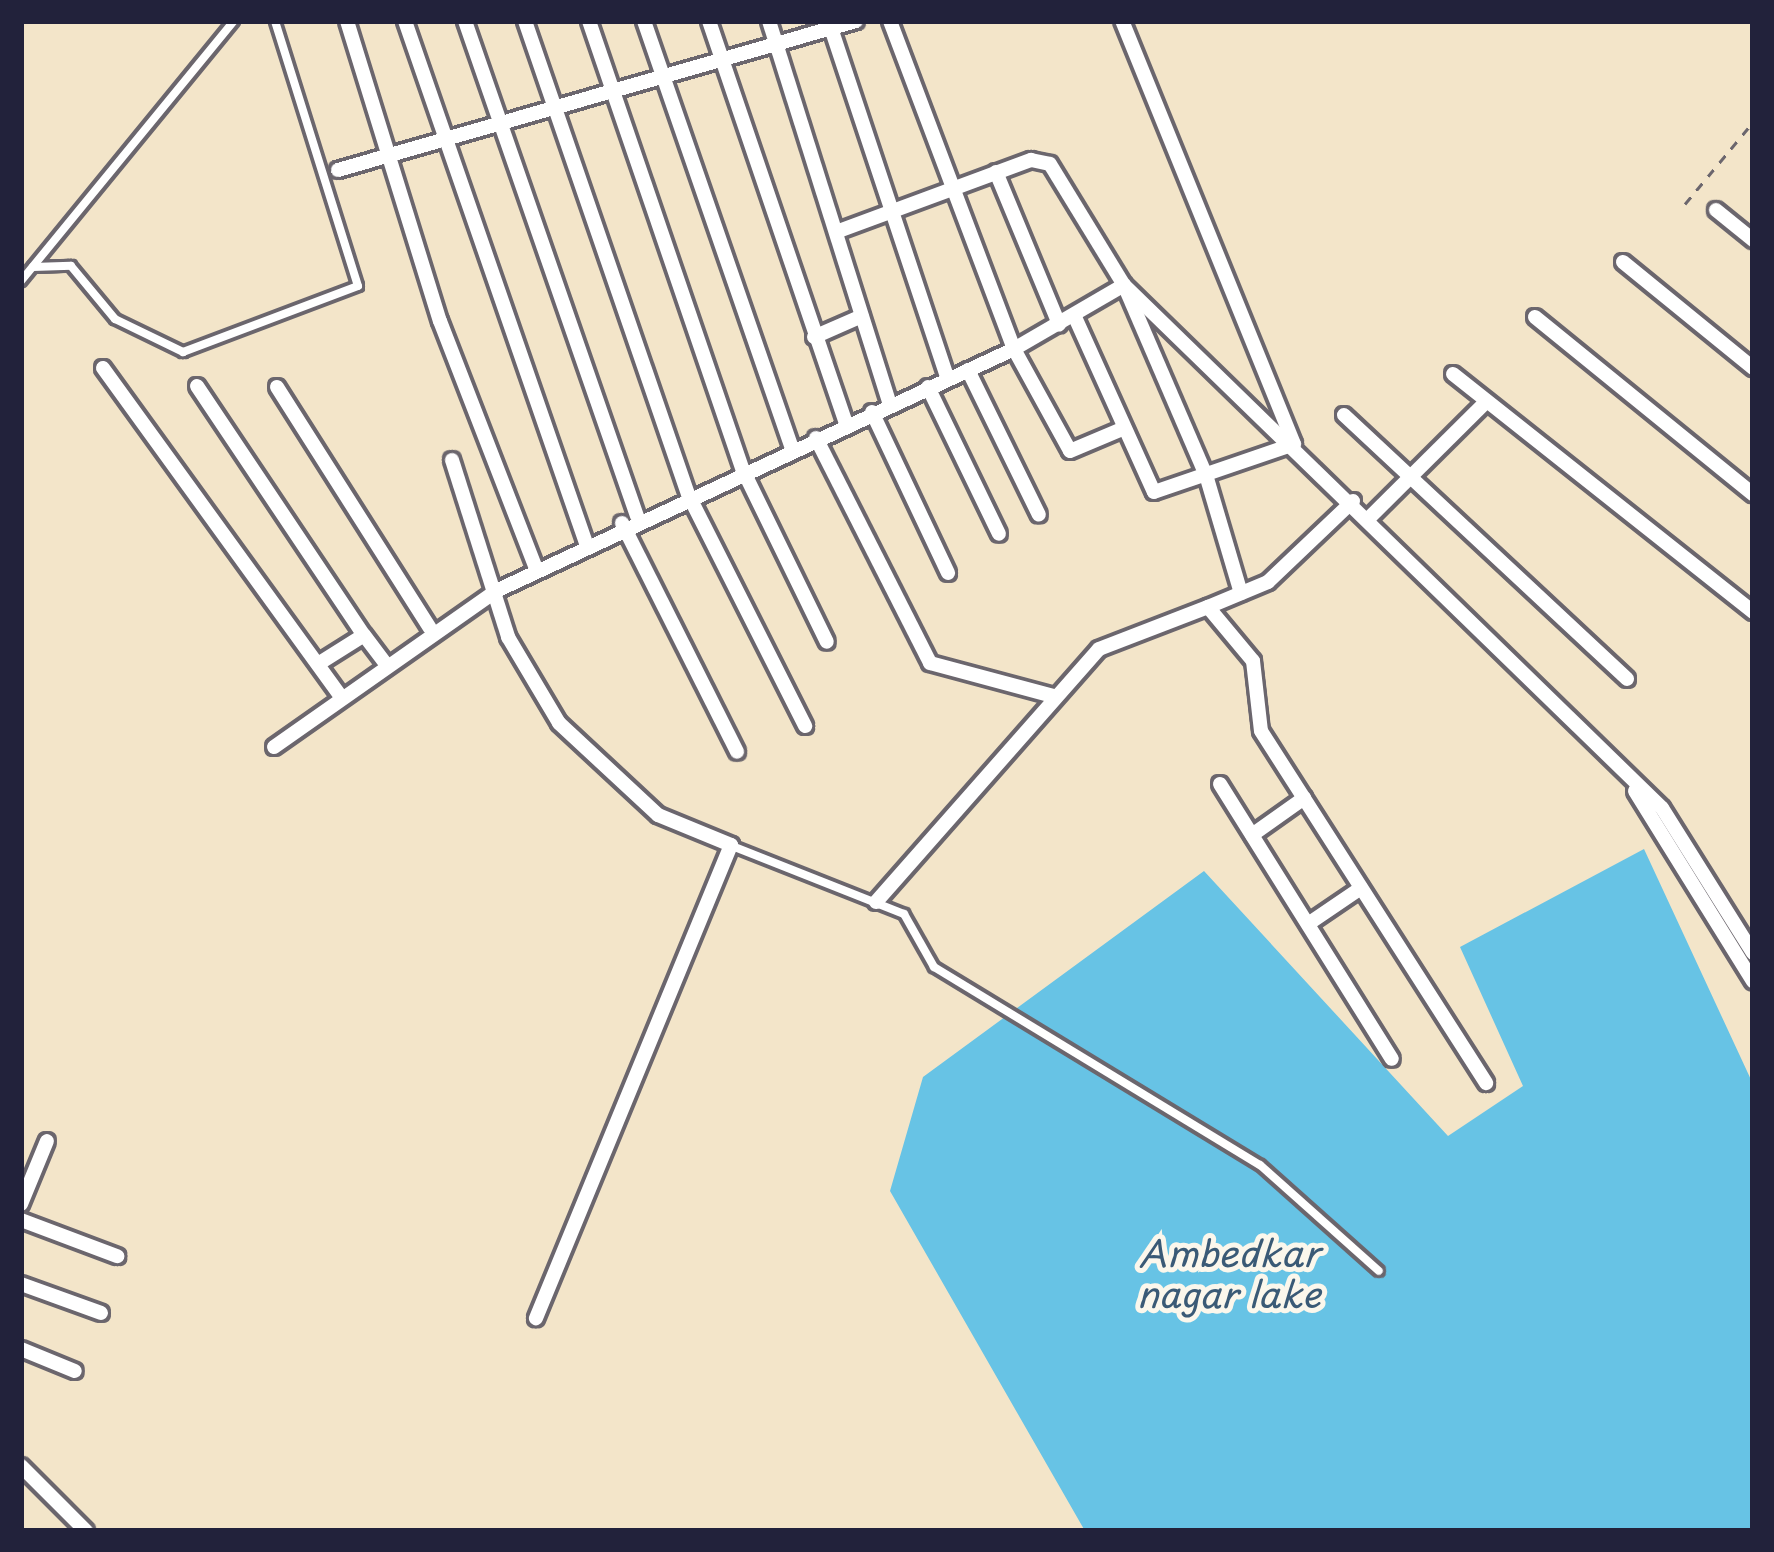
<!DOCTYPE html>
<html>
<head>
<meta charset="utf-8">
<style>
  body { margin:0 }
  #map { position:relative; width:1774px; height:1552px; overflow:hidden; background:#f3e5c9; font-family:"Playpen Sans",sans-serif }
  div>[style] { position:absolute }
  .water>* { inset:0; background:#67c3e5 }
  .path>* { height:3px; margin-top:-1.5px; transform-origin:0; background:repeating-linear-gradient(90deg,#6b666d 0 9px,transparent 0 18px) }
  .roads { filter:drop-shadow(3px 0 #6b666d) drop-shadow(-3px 0 #6b666d) drop-shadow(0 3px #6b666d) drop-shadow(0 -3px #6b666d) }
  .service>* { height:8px; margin:-4px; padding:0 4px; transform-origin:4px; border-radius:4px; background:#fff }
  .minor>* { height:14px; margin:-7px; padding:0 7px; transform-origin:7px; border-radius:7px; background:#fff }
  span { translate:-50% -50%; white-space:nowrap; text-align:center; line-height:1.15; -webkit-text-stroke:10px #fbf7ec; paint-order:stroke }
  .water-label { font-size:36px; color:#3a5a76; font-style:italic }
  .frame { position:absolute; inset:0; border:24px solid #22223b; pointer-events:none }
</style>
</head>
<body>
<div id="map">
  <div class="water">
    <div style="clip-path:polygon(1644px 849px,1753px 1084px,1753px 1531px,1085px 1531px,890px 1191px,923px 1077px,1204px 871px,1448px 1136px,1523px 1086px,1460px 947px)"></div>
  </div>
  <div class="path">
    <div style="left:1685px;top:204px;width:107px;rotate:-50.3deg"></div>
  </div>
  <div class="roads">
    <div class="service">
      <div style="left:33px;top:267px;width:38px;rotate:-2deg"></div>
      <div style="left:71px;top:266px;width:69px;rotate:50.3deg"></div>
      <div style="left:115px;top:319px;width:76px;rotate:25.9deg"></div>
      <div style="left:183px;top:352px;width:187px;rotate:-20.7deg"></div>
      <div style="left:358px;top:286px;width:278px;rotate:-107.4deg"></div>
      <div style="left:21px;top:281px;width:336px;rotate:-50.7deg"></div>
      <div style="left:732px;top:846px;width:185px;rotate:21.6deg"></div>
      <div style="left:904px;top:914px;width:61px;rotate:60.5deg"></div>
      <div style="left:934px;top:967px;width:381px;rotate:31.3deg"></div>
      <div style="left:1260px;top:1165px;width:159px;rotate:41.7deg"></div>
    </div>
    <div class="minor">
      <div style="left:347px;top:21px;width:314px;rotate:72.8deg"></div>
      <div style="left:440px;top:321px;width:266px;rotate:68.8deg"></div>
      <div style="left:405px;top:21px;width:552px;rotate:70.88deg"></div>
      <div style="left:465px;top:21px;width:524px;rotate:70.84deg"></div>
      <div style="left:525px;top:21px;width:500px;rotate:70.99deg"></div>
      <div style="left:688px;top:494px;width:260px;rotate:63.2deg"></div>
      <div style="left:589px;top:21px;width:475px;rotate:71.1deg"></div>
      <div style="left:743px;top:470px;width:191px;rotate:64deg"></div>
      <div style="left:644px;top:21px;width:452px;rotate:70.9deg"></div>
      <div style="left:709px;top:21px;width:426px;rotate:71.2deg"></div>
      <div style="left:769px;top:21px;width:402px;rotate:72.5deg"></div>
      <div style="left:890px;top:21px;width:351px;rotate:69.3deg"></div>
      <div style="left:1014px;top:349px;width:116px;rotate:61.2deg"></div>
      <div style="left:1070px;top:451px;width:56px;rotate:-22.9deg"></div>
      <div style="left:831px;top:28px;width:370px;rotate:71.6deg"></div>
      <div style="left:338px;top:170px;width:539px;rotate:-16.05deg"></div>
      <div style="left:996px;top:172px;width:165px;rotate:67.5deg"></div>
      <div style="left:1716px;top:210px;width:48px;rotate:39deg"></div>
      <div style="left:836px;top:232px;width:208px;rotate:-20.3deg"></div>
      <div style="left:1031px;top:160px;width:19px;rotate:12deg"></div>
      <div style="left:1050px;top:164px;width:142px;rotate:58.6deg"></div>
      <div style="left:1124px;top:285px;width:750px;rotate:44.19deg"></div>
      <div style="left:1662px;top:808px;width:171px;rotate:57.9deg"></div>
      <div style="left:1623px;top:262px;width:168px;rotate:39.2deg"></div>
      <div style="left:1074px;top:315px;width:194px;rotate:65.7deg"></div>
      <div style="left:1154px;top:492px;width:148px;rotate:-18.9deg"></div>
      <div style="left:1294px;top:444px;width:457px;rotate:-112.1deg"></div>
      <div style="left:1535px;top:317px;width:281px;rotate:39.1deg"></div>
      <div style="left:814px;top:337px;width:52px;rotate:-23.6deg"></div>
      <div style="left:103px;top:368px;width:402px;rotate:54.1deg"></div>
      <div style="left:968px;top:370px;width:161px;rotate:63.9deg"></div>
      <div style="left:1453px;top:374px;width:383px;rotate:38.4deg"></div>
      <div style="left:197px;top:386px;width:300px;rotate:56.2deg"></div>
      <div style="left:277px;top:387px;width:285px;rotate:57.6deg"></div>
      <div style="left:928px;top:387px;width:163px;rotate:64.2deg"></div>
      <div style="left:872px;top:412px;width:178px;rotate:64.7deg"></div>
      <div style="left:1344px;top:415px;width:387px;rotate:43deg"></div>
      <div style="left:816px;top:438px;width:252px;rotate:63.1deg"></div>
      <div style="left:930px;top:663px;width:127px;rotate:15deg"></div>
      <div style="left:452px;top:460px;width:186px;rotate:72.4deg"></div>
      <div style="left:508px;top:637px;width:100px;rotate:59.3deg"></div>
      <div style="left:559px;top:723px;width:135px;rotate:42.9deg"></div>
      <div style="left:658px;top:815px;width:79px;rotate:22.3deg"></div>
      <div style="left:731px;top:845px;width:512px;rotate:112.4deg"></div>
      <div style="left:1353px;top:501px;width:117px;rotate:136.4deg"></div>
      <div style="left:1268px;top:582px;width:65px;rotate:157.4deg"></div>
      <div style="left:1208px;top:607px;width:70px;rotate:50.2deg"></div>
      <div style="left:1253px;top:661px;width:70px;rotate:83.5deg"></div>
      <div style="left:1261px;top:731px;width:418px;rotate:57.4deg"></div>
      <div style="left:1370px;top:517px;width:163px;rotate:-44.8deg"></div>
      <div style="left:622px;top:523px;width:256px;rotate:63.3deg"></div>
      <div style="left:318px;top:664px;width:54px;rotate:-32.2deg"></div>
      <div style="left:364px;top:635px;width:34px;rotate:53deg"></div>
      <div style="left:274px;top:747px;width:271px;rotate:-35.1deg"></div>
      <div style="left:496px;top:591px;width:572px;rotate:-25.04deg"></div>
      <div style="left:1014px;top:349px;width:127px;rotate:-30.2deg"></div>
      <div style="left:1124px;top:285px;width:207px;rotate:66.7deg"></div>
      <div style="left:1206px;top:475px;width:123px;rotate:73.5deg"></div>
      <div style="left:1220px;top:784px;width:324px;rotate:58deg"></div>
      <div style="left:1635px;top:791px;width:224px;rotate:58.2deg"></div>
      <div style="left:1252px;top:835px;width:64px;rotate:-35.4deg"></div>
      <div style="left:876px;top:902px;width:337px;rotate:-48.6deg"></div>
      <div style="left:1099px;top:649px;width:117px;rotate:-21.1deg"></div>
      <div style="left:1308px;top:924px;width:64px;rotate:-34.2deg"></div>
      <div style="left:21px;top:1204px;width:68px;rotate:-67.6deg"></div>
      <div style="left:21px;top:1220px;width:103px;rotate:20.6deg"></div>
      <div style="left:21px;top:1284px;width:85px;rotate:19.9deg"></div>
      <div style="left:21px;top:1349px;width:58px;rotate:22.2deg"></div>
      <div style="left:21px;top:1466px;width:92px;rotate:45deg"></div>
    </div>
  </div>
  <div class="water-label">
    <span style="left:1229px;top:1273px">Ambedkar<br>nagar lake</span>
  </div>
  <div class="frame"></div>
</div>
</body>
</html>
